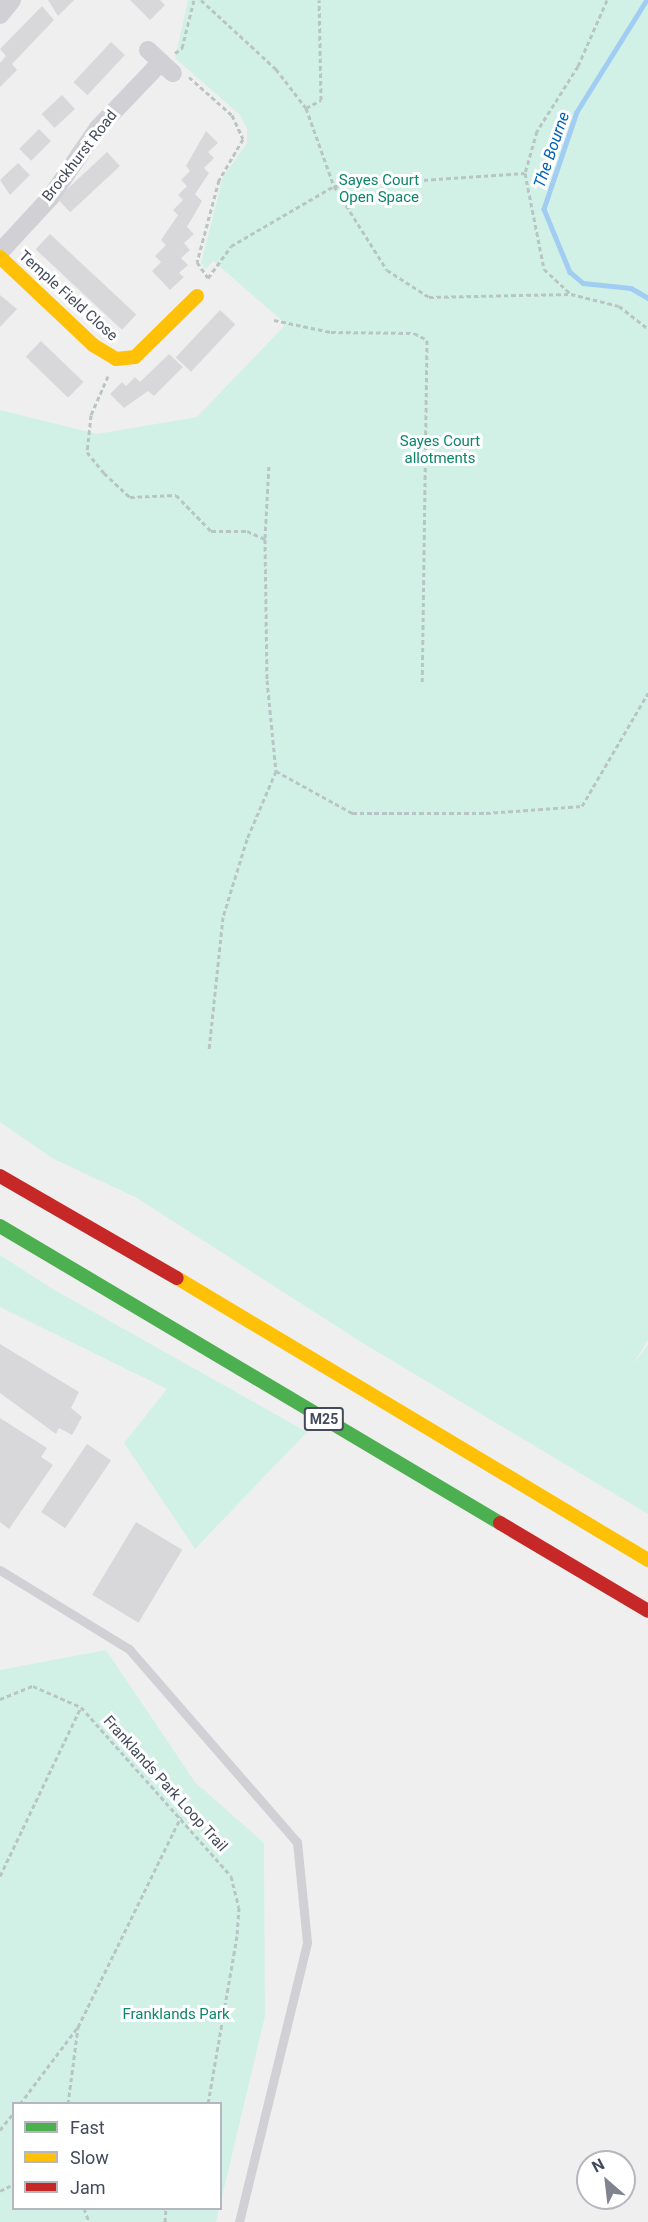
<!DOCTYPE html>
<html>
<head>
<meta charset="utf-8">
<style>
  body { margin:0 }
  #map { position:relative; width:648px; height:2222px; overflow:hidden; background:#f0efef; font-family:Roboto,sans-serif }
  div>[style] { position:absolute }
  .green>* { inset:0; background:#d1f1e6 }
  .stream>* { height:4.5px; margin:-2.25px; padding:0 2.25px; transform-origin:2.25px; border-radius:2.25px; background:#a2cdf3 }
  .building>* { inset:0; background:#d8d8db; transform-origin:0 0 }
  .path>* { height:3px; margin-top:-1.5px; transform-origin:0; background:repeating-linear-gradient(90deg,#b9c5c5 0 4.5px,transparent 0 7.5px) }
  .lane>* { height:9px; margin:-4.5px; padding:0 4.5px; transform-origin:4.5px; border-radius:4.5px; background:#d0d0d5 }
  .street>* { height:18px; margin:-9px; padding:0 9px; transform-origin:9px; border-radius:9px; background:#d0d0d5 }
  .fast>* { height:14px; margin:-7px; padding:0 7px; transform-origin:7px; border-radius:7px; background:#4caf50 }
  .slow>* { height:14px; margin:-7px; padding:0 7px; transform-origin:7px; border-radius:7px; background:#ffc107 }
  .jam>* { height:14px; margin:-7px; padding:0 7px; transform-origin:7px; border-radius:7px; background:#c62828 }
  span { translate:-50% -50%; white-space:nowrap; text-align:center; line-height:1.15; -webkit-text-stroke:6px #fff; paint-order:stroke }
  .shield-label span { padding:2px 4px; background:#fff; border:2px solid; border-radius:4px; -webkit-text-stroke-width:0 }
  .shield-label { font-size:14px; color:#444b5d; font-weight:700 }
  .street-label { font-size:15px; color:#444b5d }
  .park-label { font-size:15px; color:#0d8669 }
  .water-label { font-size:16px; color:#0060b5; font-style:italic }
  .legend { position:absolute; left:12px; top:2102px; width:210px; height:108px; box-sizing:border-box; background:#fff; border:2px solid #b4b7be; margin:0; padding:8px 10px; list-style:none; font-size:18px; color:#444b5d }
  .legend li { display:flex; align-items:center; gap:12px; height:30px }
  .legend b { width:30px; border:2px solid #b4b7be }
  .north { position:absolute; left:576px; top:2150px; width:60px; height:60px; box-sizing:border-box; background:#fff; border:2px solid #b4b7be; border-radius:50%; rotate:332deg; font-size:16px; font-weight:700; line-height:24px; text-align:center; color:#444b5d }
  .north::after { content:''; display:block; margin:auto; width:21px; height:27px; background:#808490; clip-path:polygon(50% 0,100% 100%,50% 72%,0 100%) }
</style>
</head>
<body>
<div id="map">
  <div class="green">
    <div style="clip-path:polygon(188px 0,648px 0,648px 1340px,633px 1364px,648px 1345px,648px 1514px,361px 1342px,137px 1198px,52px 1158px,0 1122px,0 410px,97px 434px,197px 417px,286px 324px,213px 261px,206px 269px,201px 263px,223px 177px,247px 143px,247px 129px,240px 115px,175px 58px)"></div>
    <div style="clip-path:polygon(0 1255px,51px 1288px,307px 1432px,195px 1549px,124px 1443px,167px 1389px,0 1307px)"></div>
    <div style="clip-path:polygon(106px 1650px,195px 1782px,264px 1843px,265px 2016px,221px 2201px,220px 2104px,14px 2104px,14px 2208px,219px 2209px,216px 2222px,0 2222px,0 1670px)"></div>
  </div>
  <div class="stream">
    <div style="left:647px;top:0;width:132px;rotate:122deg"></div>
    <div style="left:577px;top:112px;width:102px;rotate:108.8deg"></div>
    <div style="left:544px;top:209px;width:68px;rotate:67.6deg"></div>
    <div style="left:570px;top:272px;width:17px;rotate:40deg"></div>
    <div style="left:583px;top:283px;width:48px;rotate:5.9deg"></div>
    <div style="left:631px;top:288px;width:20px;rotate:30deg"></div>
  </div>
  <div class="building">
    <div style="clip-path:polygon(48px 0,74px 0,58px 16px)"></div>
    <div style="clip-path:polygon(130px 0,160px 0,165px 5px,150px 20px)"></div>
    <div style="clip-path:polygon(42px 6px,54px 20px,12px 64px,17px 70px,0 87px,0 63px,6px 56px,0 49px)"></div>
    <div style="left:111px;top:42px;width:19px;height:55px;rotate:43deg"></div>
    <div style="left:62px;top:95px;width:19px;height:28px;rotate:47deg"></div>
    <div style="left:39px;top:129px;width:17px;height:28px;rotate:45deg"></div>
    <div style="clip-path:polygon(206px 131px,218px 143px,208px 152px,214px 158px,204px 168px,209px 173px,195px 194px,202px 201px,187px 227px,194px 234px,184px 243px,190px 250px,181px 258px,188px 265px,179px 273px,184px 277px,170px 290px,152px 271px,161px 262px,155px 256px,166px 245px,161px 240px,178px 215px,173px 210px,183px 200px,178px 195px,187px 186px,181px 180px,190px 171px,186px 166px)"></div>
    <div style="left:107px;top:152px;width:19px;height:68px;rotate:47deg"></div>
    <div style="clip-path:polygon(18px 163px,30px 175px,10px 195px,0 180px)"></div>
    <div style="left:50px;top:234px;width:118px;height:21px;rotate:43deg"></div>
    <div style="clip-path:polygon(0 295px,17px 309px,0 327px)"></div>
    <div style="left:220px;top:310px;width:21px;height:65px;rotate:43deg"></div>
    <div style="left:41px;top:341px;width:59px;height:22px;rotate:44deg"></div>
    <div style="clip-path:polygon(169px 354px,183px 367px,154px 396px,148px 391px,124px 408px,110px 394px,122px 382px,126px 386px,135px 377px,140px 382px)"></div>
    <div style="clip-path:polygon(0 1344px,79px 1392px,71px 1408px,82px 1417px,72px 1435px,59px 1428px,56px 1434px,0 1393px)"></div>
    <div style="clip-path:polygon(0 1418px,47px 1448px,41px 1457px,53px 1465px,9px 1529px,0 1522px)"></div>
    <div style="left:87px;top:1444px;width:29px;height:82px;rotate:34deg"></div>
    <div style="left:136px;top:1522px;width:54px;height:85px;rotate:31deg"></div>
  </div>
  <div class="path">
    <div style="left:201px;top:0;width:102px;rotate:42.6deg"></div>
    <div style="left:276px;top:69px;width:49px;rotate:52.4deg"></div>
    <div style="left:306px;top:108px;width:17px;rotate:-28deg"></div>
    <div style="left:321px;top:100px;width:100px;rotate:-91.1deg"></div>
    <div style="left:607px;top:0;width:72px;rotate:113.7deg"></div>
    <div style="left:578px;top:66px;width:77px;rotate:122.2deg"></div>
    <div style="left:537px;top:131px;width:44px;rotate:105.9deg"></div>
    <div style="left:525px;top:173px;width:98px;rotate:78.8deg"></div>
    <div style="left:544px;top:269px;width:37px;rotate:43deg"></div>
    <div style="left:571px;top:294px;width:49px;rotate:14deg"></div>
    <div style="left:619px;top:306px;width:37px;rotate:38deg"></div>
    <div style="left:175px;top:53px;width:9px;rotate:-36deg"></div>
    <div style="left:182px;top:48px;width:49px;rotate:-76deg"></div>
    <div style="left:189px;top:77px;width:57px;rotate:41.5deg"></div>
    <div style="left:232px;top:115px;width:26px;rotate:65deg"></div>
    <div style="left:243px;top:139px;width:48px;rotate:120.3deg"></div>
    <div style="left:219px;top:180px;width:85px;rotate:105deg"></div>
    <div style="left:197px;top:262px;width:19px;rotate:55deg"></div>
    <div style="left:208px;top:278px;width:39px;rotate:-54deg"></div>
    <div style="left:231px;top:246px;width:119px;rotate:-30.2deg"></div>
    <div style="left:334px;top:186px;width:99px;rotate:57.8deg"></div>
    <div style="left:387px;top:270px;width:50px;rotate:32.7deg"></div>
    <div style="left:429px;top:297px;width:142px;rotate:-1.2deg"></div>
    <div style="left:306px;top:108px;width:83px;rotate:70.3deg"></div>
    <div style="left:334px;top:186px;width:191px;rotate:-3.9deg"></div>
    <div style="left:274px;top:320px;width:58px;rotate:11.9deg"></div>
    <div style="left:331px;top:332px;width:83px;rotate:0.7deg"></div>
    <div style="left:414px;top:333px;width:15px;rotate:28deg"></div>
    <div style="left:427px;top:340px;width:343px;rotate:90.8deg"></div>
    <div style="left:108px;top:376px;width:43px;rotate:113.6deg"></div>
    <div style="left:91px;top:415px;width:37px;rotate:96deg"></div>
    <div style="left:87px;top:452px;width:27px;rotate:51deg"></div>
    <div style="left:104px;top:473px;width:35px;rotate:43deg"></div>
    <div style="left:130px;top:497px;width:46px;rotate:-2.5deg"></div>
    <div style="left:176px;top:495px;width:50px;rotate:45.8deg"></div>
    <div style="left:211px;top:531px;width:36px"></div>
    <div style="left:247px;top:531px;width:20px;rotate:24deg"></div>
    <div style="left:265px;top:539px;width:141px;rotate:89.2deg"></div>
    <div style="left:267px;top:680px;width:91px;rotate:84.4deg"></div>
    <div style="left:276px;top:771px;width:74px;rotate:113.1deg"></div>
    <div style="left:247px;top:839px;width:82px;rotate:107.1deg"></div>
    <div style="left:223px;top:917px;width:135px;rotate:96deg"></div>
    <div style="left:265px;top:538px;width:73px;rotate:-86.9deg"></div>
    <div style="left:276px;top:771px;width:87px;rotate:28.9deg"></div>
    <div style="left:352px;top:813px;width:134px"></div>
    <div style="left:486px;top:813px;width:96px;rotate:-4.2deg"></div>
    <div style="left:582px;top:806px;width:131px;rotate:-59.7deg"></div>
    <div style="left:0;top:1699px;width:35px;rotate:-22deg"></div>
    <div style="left:33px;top:1686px;width:52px;rotate:23.6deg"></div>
    <div style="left:81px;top:1707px;width:226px;rotate:48.4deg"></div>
    <div style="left:231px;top:1876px;width:32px;rotate:76deg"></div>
    <div style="left:239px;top:1907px;width:29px;rotate:94deg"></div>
    <div style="left:237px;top:1936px;width:170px;rotate:99.8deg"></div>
    <div style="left:0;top:1876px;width:187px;rotate:-64.4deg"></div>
    <div style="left:20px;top:2104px;width:95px;rotate:-53.1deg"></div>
    <div style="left:68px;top:2104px;width:78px;rotate:-82.6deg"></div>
    <div style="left:78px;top:2027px;width:234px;rotate:-63.9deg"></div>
    <div style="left:0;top:2130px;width:23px;rotate:-52deg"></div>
    <div style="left:0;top:2191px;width:16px;rotate:-27deg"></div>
    <div style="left:84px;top:2208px;width:15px;rotate:70deg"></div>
    <div style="left:165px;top:2222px;width:14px;rotate:-86deg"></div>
  </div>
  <div class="lane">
    <div style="left:0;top:1570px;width:151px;rotate:31.5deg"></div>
    <div style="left:129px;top:1649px;width:256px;rotate:49deg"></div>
    <div style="left:297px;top:1842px;width:101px;rotate:84.3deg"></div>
    <div style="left:307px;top:1943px;width:287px;rotate:103.7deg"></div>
  </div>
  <div class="street">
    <div style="left:0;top:15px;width:19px;rotate:-51deg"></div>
    <div style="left:148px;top:50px;width:34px;rotate:43deg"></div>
    <div style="left:0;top:252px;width:74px;rotate:-47.2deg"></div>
    <div style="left:50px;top:198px;width:85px;rotate:-55.6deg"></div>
    <div style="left:98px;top:128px;width:91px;rotate:-46.3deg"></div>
  </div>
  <div class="fast">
    <div style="left:0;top:1226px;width:582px;rotate:30.71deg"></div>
  </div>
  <div class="slow">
    <div style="left:0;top:257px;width:128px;rotate:43.4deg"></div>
    <div style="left:93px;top:345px;width:27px;rotate:31deg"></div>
    <div style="left:116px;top:359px;width:19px;rotate:-6deg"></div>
    <div style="left:135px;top:357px;width:87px;rotate:-44.5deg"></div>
    <div style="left:177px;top:1278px;width:549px;rotate:30.91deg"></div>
  </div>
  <div class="jam">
    <div style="left:0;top:1176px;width:204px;rotate:30deg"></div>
    <div style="left:500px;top:1523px;width:172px;rotate:30.7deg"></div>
  </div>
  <div class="shield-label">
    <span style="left:324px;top:1419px">M25</span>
  </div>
  <div class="street-label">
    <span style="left:80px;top:156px;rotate:-52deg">Brockhurst Road</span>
    <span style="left:68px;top:296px;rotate:42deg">Temple Field Close</span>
    <span style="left:165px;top:1784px;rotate:48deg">Franklands Park Loop Trail</span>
  </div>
  <div class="park-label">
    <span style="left:379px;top:189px">Sayes Court<br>Open Space</span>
    <span style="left:440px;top:450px">Sayes Court<br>allotments</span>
    <span style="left:176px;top:2015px">Franklands Park</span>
  </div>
  <div class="water-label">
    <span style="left:552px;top:150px;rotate:-71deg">The Bourne</span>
  </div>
  <ul class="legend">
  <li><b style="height:8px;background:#4caf50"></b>Fast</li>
  <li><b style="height:8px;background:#ffc107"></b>Slow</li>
  <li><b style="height:8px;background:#c62828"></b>Jam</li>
  </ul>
  <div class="north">N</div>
</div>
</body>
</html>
